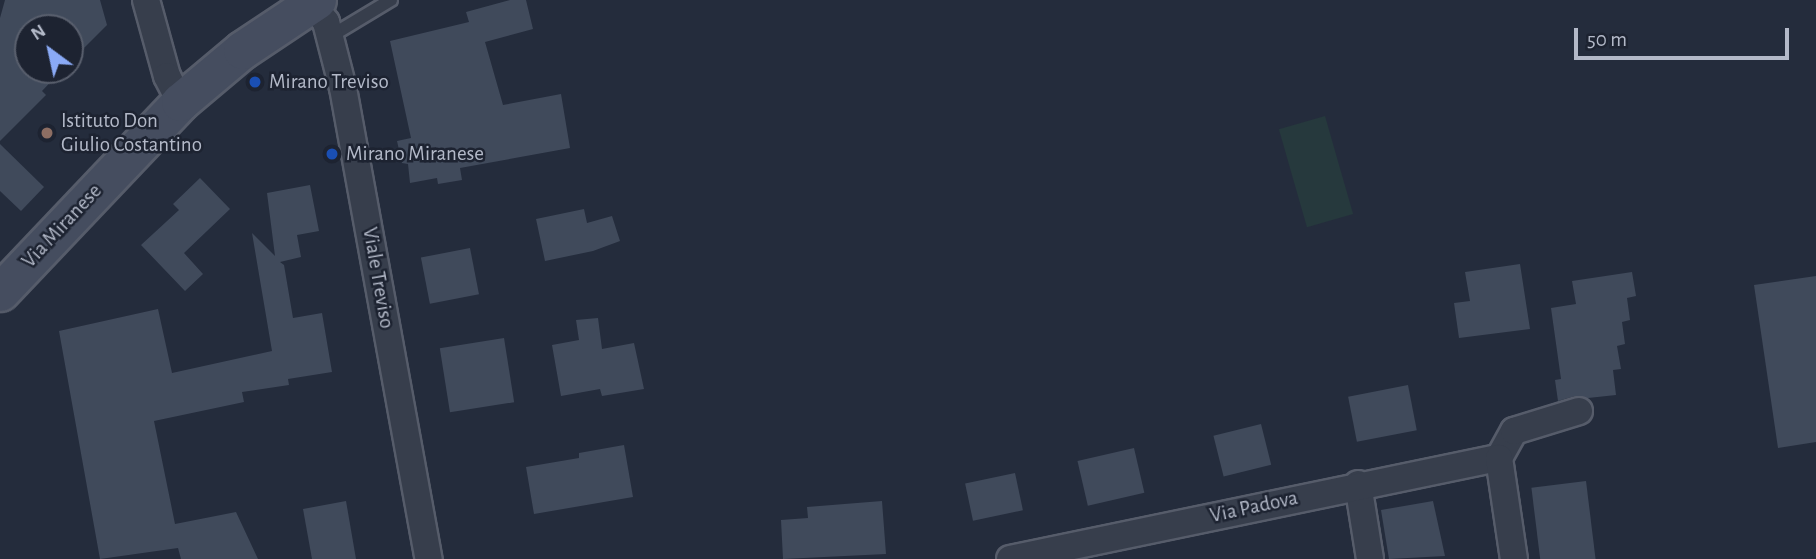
<!DOCTYPE html>
<html>
<head>
<meta charset="utf-8">
<style>
  body { margin:0 }
  #map { position:relative; width:1816px; height:559px; overflow:hidden; background:#242c3c; font-family:"Alegreya Sans",sans-serif }
  div>[style] { position:absolute }
  .green>* { inset:0; background:#26393d; transform-origin:0 0 }
  .building>* { inset:0; background:#404a5b; transform-origin:0 0 }
  .roads { filter:drop-shadow(2px 0 #565c6a) drop-shadow(-2px 0 #565c6a) drop-shadow(0 2px #565c6a) drop-shadow(0 -2px #565c6a) }
  .service>* { height:12px; margin:-6px; padding:0 6px; transform-origin:6px; border-radius:6px; background:#373e4c }
  .minor>* { height:26px; margin:-13px; padding:0 13px; transform-origin:13px; border-radius:13px; background:#373e4c }
  .secondary>* { height:37px; margin:-18.5px; padding:0 18.5px; transform-origin:18.5px; border-radius:18.5px; background:#454d5f }
  .dots>* { width:19px; height:19px; translate:-50% -50%; box-sizing:border-box; border:4px solid #1d2331; border-radius:50% }
  span { translate:-50% -50%; white-space:nowrap; text-align:center; line-height:1.15; -webkit-text-stroke:5px #1d2331; paint-order:stroke }
  .poi-label { font-size:21px; color:#b3b9c8 }
  .left { translate:0 -50%; text-align:left }
  .street-label { font-size:21px; color:#b3b9c8 }
  .north { position:absolute; left:14px; top:14px; width:70px; height:70px; box-sizing:border-box; background:#1d2331; border:2px solid #595f6d; border-radius:50%; rotate:327deg; font-size:19px; font-weight:700; line-height:28px; text-align:center; color:#b3b9c8 }
  .north::after { content:''; display:block; margin:auto; width:24px; height:32px; background:#8aaaf6; clip-path:polygon(50% 0,100% 100%,50% 72%,0 100%) }
  .scale { position:absolute; left:1574px; top:28px; width:215px; height:32px; box-sizing:border-box; border:4px solid #b3b9c8; border-top:0; padding-left:9px; font-size:21px; line-height:24px; white-space:nowrap; color:#b3b9c8; -webkit-text-stroke:5px #1d2331; paint-order:stroke }
</style>
</head>
<body>
<div id="map">
  <div class="green">
    <div style="left:1325px;top:116px;width:102px;height:48px;rotate:74deg"></div>
  </div>
  <div class="building">
    <div style="clip-path:polygon(5px 0,100px 0,107px 25px,70px 62px,70px 28px,28px 28px,28px 70px,62px 70px,42px 91px,46px 95px,0 141px,0 18px)"></div>
    <div style="clip-path:polygon(510px 0,526px 0,533px 29px,485px 42px,503px 105px,561px 94px,570px 148px,460px 168px,462px 180px,438px 184px,437px 178px,410px 183px,408px 164px,402px 163px,397px 141px,411px 138px,390px 41px,469px 22px,466px 12px)"></div>
    <div style="clip-path:polygon(0 144px,44px 187px,21px 211px,0 191px)"></div>
    <div style="clip-path:polygon(200px 178px,230px 209px,184px 253px,203px 274px,185px 291px,141px 245px,179px 210px,173px 204px)"></div>
    <div style="clip-path:polygon(310px 185px,319px 231px,297px 235px,301px 257px,280px 262px,284px 265px,293px 318px,322px 313px,332px 372px,288px 379px,289px 385px,242px 392px,244px 402px,154px 421px,175px 524px,236px 512px,258px 559px,181px 559px,178px 548px,100px 559px,59px 331px,158px 309px,172px 373px,272px 351px,252px 233px,275px 256px,267px 193px)"></div>
    <div style="clip-path:polygon(584px 209px,587px 223px,612px 216px,620px 241px,593px 251px,545px 261px,536px 219px)"></div>
    <div style="left:470px;top:248px;width:47px;height:50px;rotate:79deg"></div>
    <div style="clip-path:polygon(1520px 264px,1530px 329px,1459px 338px,1454px 303px,1470px 301px,1465px 272px)"></div>
    <div style="clip-path:polygon(1632px 272px,1636px 296px,1627px 298px,1630px 320px,1622px 322px,1625px 344px,1617px 346px,1621px 369px,1613px 370px,1616px 395px,1588px 398px,1575px 396px,1558px 401px,1555px 380px,1561px 379px,1551px 308px,1576px 304px,1572px 281px)"></div>
    <div style="clip-path:polygon(1816px 276px,1816px 442px,1778px 448px,1754px 285px)"></div>
    <div style="clip-path:polygon(598px 318px,602px 349px,634px 343px,644px 389px,602px 396px,600px 389px,561px 396px,552px 345px,579px 340px,576px 320px)"></div>
    <div style="left:504px;top:338px;width:65px;height:65px;rotate:81deg"></div>
    <div style="left:1408px;top:385px;width:46px;height:61px;rotate:79deg"></div>
    <div style="left:1261px;top:424px;width:42px;height:49px;rotate:76deg"></div>
    <div style="clip-path:polygon(624px 445px,633px 497px,534px 514px,526px 467px,579px 458px,579px 453px)"></div>
    <div style="left:1134px;top:448px;width:46px;height:58px;rotate:77deg"></div>
    <div style="left:1015px;top:473px;width:38px;height:51px;rotate:78deg"></div>
    <div style="left:1586px;top:481px;width:79px;height:55px;rotate:83deg"></div>
    <div style="clip-path:polygon(346px 501px,356px 559px,312px 559px,303px 509px)"></div>
    <div style="clip-path:polygon(882px 501px,886px 554px,783px 559px,781px 520px,808px 518px,807px 507px)"></div>
    <div style="clip-path:polygon(1433px 501px,1445px 556px,1389px 559px,1381px 510px)"></div>
  </div>
  <div class="roads">
    <div class="service">
      <div style="left:331px;top:36px;width:70px;rotate:-31deg"></div>
    </div>
    <div class="minor">
      <div style="left:146px;top:0;width:79px;rotate:74.6deg"></div>
      <div style="left:167px;top:76px;width:29px;rotate:63deg"></div>
      <div style="left:312px;top:3px;width:24px;rotate:54deg"></div>
      <div style="left:326px;top:22px;width:68px;rotate:75.6deg"></div>
      <div style="left:343px;top:88px;width:479px;rotate:79.7deg"></div>
      <div style="left:1499px;top:458px;width:31px;rotate:-61deg"></div>
      <div style="left:1514px;top:431px;width:68px;rotate:-17.1deg"></div>
      <div style="left:1358px;top:484px;width:76px;rotate:80.9deg"></div>
      <div style="left:1010px;top:559px;width:499px;rotate:-11.7deg"></div>
      <div style="left:1499px;top:458px;width:102px;rotate:81.6deg"></div>
    </div>
    <div class="secondary">
      <div style="left:0;top:292px;width:262px;rotate:-46.5deg"></div>
      <div style="left:180px;top:102px;width:81px;rotate:-40deg"></div>
      <div style="left:242px;top:50px;width:90px;rotate:-33.7deg"></div>
    </div>
  </div>
  <div class="dots">
    <div style="left:255px;top:82px;background:#1a4fb4"></div>
    <div style="left:47px;top:133px;background:#8d6e63"></div>
    <div style="left:332px;top:154px;background:#1a4fb4"></div>
  </div>
  <div class="poi-label">
    <span class="left" style="left:269px;top:82px">Mirano Treviso</span>
    <span class="left" style="left:61px;top:133px">Istituto Don<br>Giulio Costantino</span>
    <span class="left" style="left:346px;top:154px">Mirano Miranese</span>
  </div>
  <div class="street-label">
    <span style="left:62px;top:226px;rotate:-47deg">Via Miranese</span>
    <span style="left:378px;top:278px;rotate:80deg">Viale Treviso</span>
    <span style="left:1254px;top:507px;rotate:-12deg">Via Padova</span>
  </div>
  <div class="north">N</div>
  <div class="scale">50 m</div>
</div>
</body>
</html>
